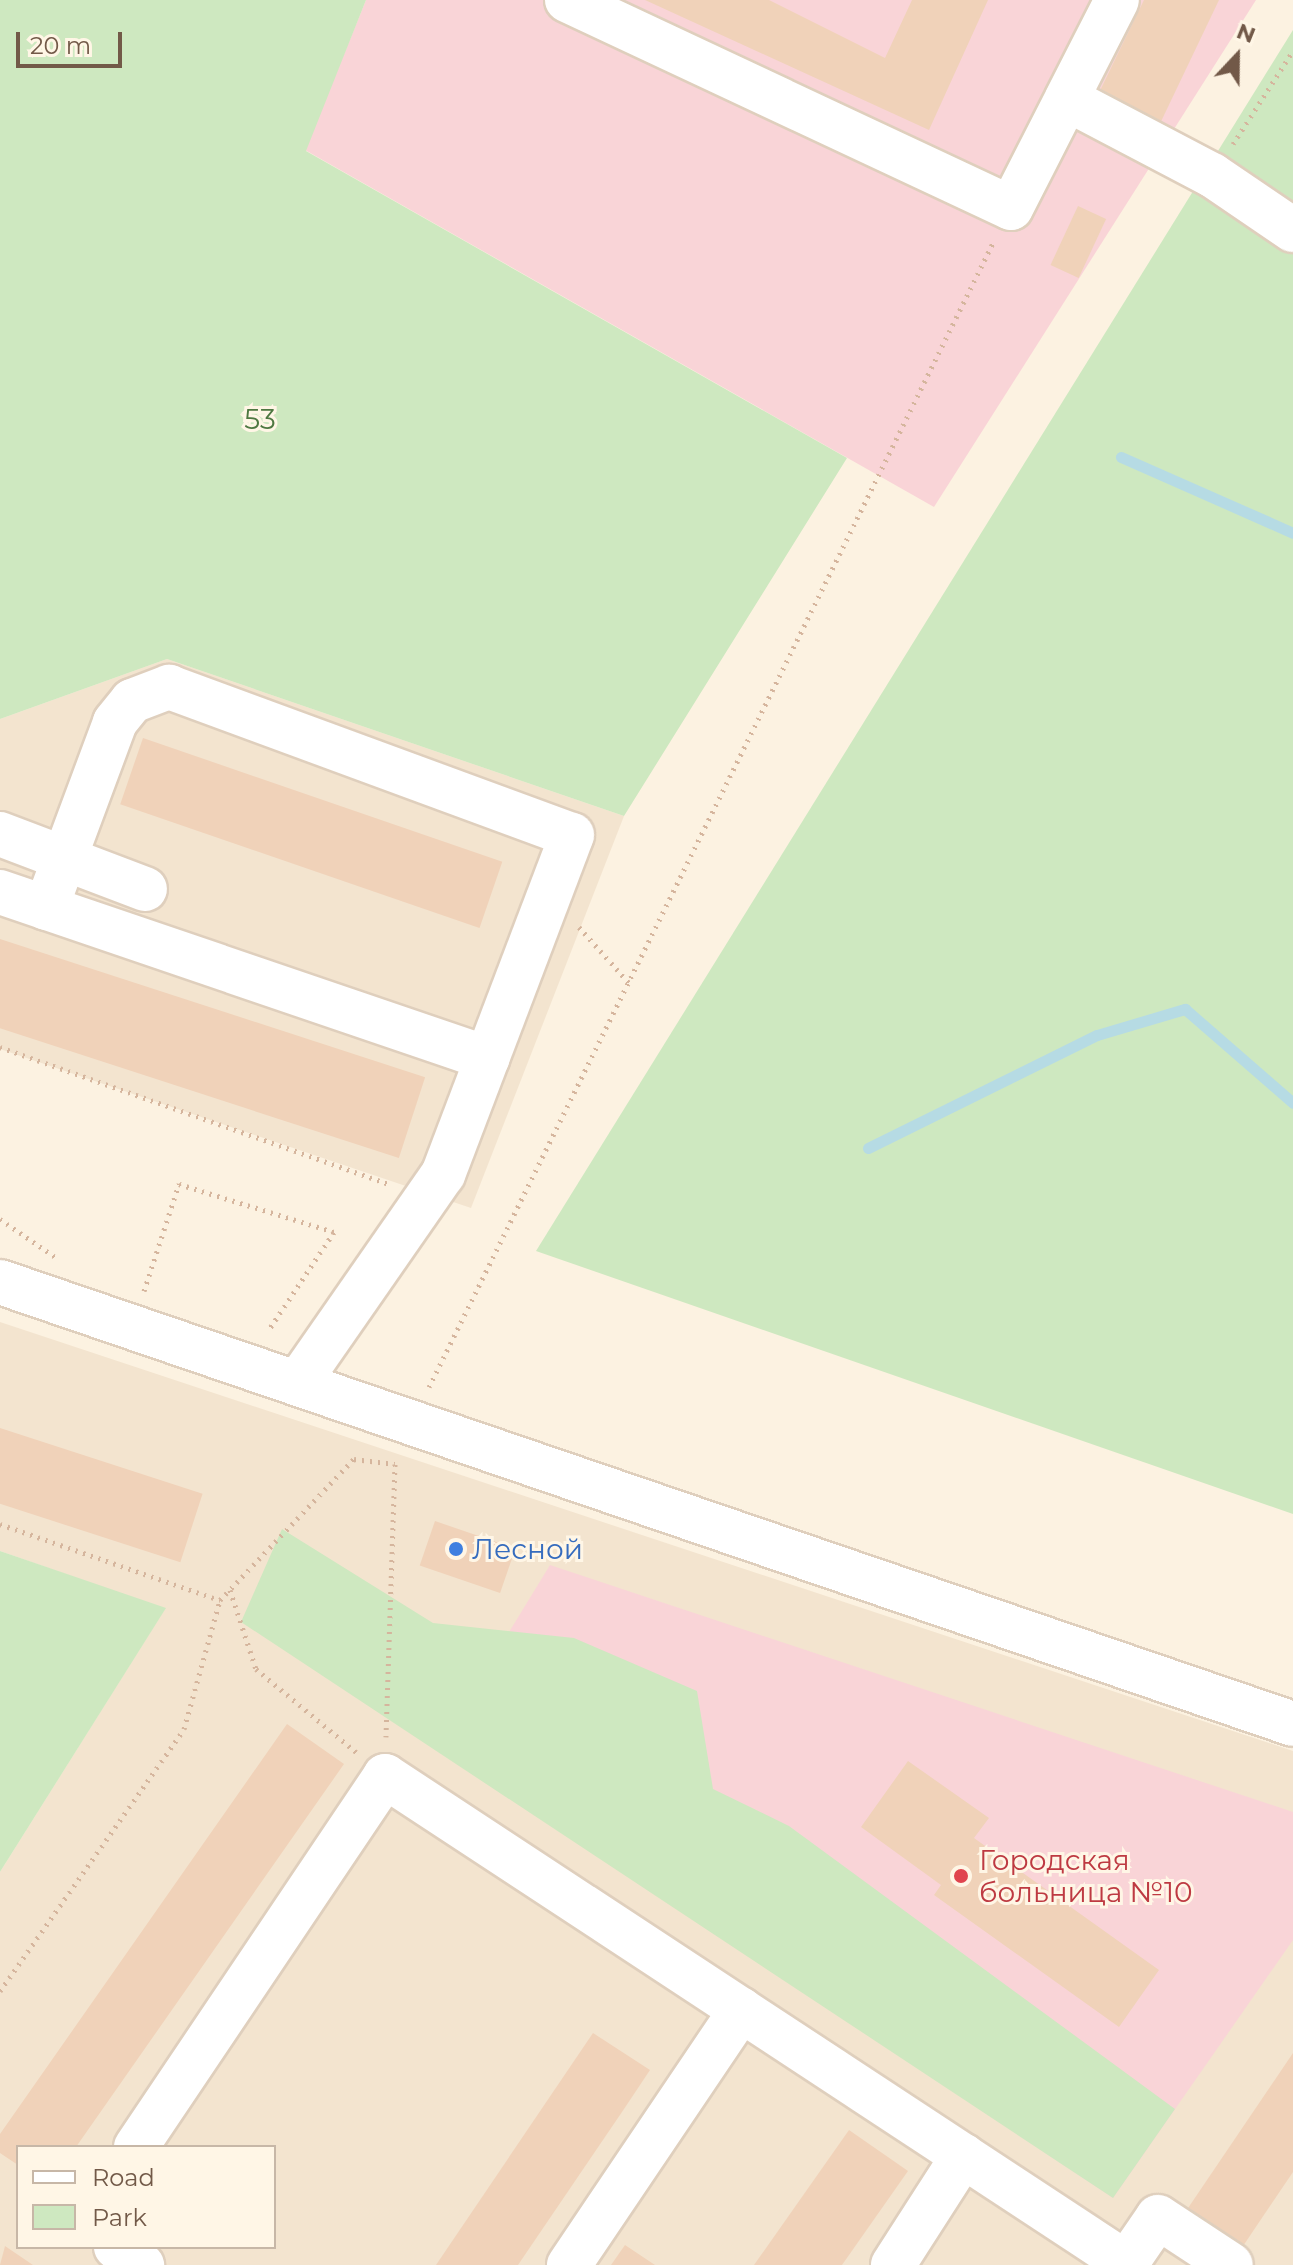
<!DOCTYPE html>
<html>
<head>
<meta charset="utf-8">
<style>
  body { margin:0 }
  #map { position:relative; width:1293px; height:2265px; overflow:hidden; background:#fcf2e1; font-family:Montserrat,sans-serif }
  div>[style] { position:absolute }
  .residential>* { inset:0; background:#f3e4cf }
  .medical>* { inset:0; background:#f9d4d7 }
  .green>* { inset:0; background:#cee8c0 }
  .stream>* { height:11px; margin:-5.5px; padding:0 5.5px; transform-origin:5.5px; border-radius:5.5px; background:#b6dbe4 }
  .building>* { inset:0; background:#f0d2b9; transform-origin:0 0 }
  .path>* { height:5px; margin-top:-2.5px; transform-origin:0; background:repeating-linear-gradient(90deg,#d5b59d 0 2px,transparent 0 8px) }
  .roads { filter:drop-shadow(2px 0 #dfcfbd) drop-shadow(-2px 0 #dfcfbd) drop-shadow(0 2px #dfcfbd) drop-shadow(0 -2px #dfcfbd) }
  .minor>* { height:44px; margin:-22px; padding:0 22px; transform-origin:22px; border-radius:22px; background:#fff }
  .dots>* { width:22px; height:22px; translate:-50% -50%; box-sizing:border-box; border:4px solid #fff6e6; border-radius:50% }
  span { translate:-50% -50%; white-space:nowrap; text-align:center; line-height:1.15; -webkit-text-stroke:6px #fff6e6; paint-order:stroke }
  .park-label { font-size:28px; color:#4e7841 }
  .shop-label { font-size:28px; color:#366cbe }
  .left { translate:0 -50%; text-align:left }
  .health-label { font-size:28px; color:#be3a42 }
  .legend { position:absolute; left:16px; top:2145px; width:260px; height:104px; box-sizing:border-box; background:#fff6e6; border:2px solid #c7b7a7; margin:0; padding:10px 14px; list-style:none; font-size:24px; color:#725948 }
  .legend li { display:flex; align-items:center; gap:16px; height:40px }
  .legend b { width:40px; border:2px solid #c7b7a7 }
  .north { position:absolute; left:1197px; top:16px; width:80px; height:80px; -webkit-text-stroke:6px #fff6e6; paint-order:stroke; rotate:22deg; font-size:22px; font-weight:700; line-height:32px; text-align:center; color:#725948 }
  .north::after { content:''; display:block; margin:auto; width:28px; height:36px; background:#725948; clip-path:polygon(50% 0,100% 100%,50% 72%,0 100%) }
  .scale { position:absolute; left:16px; top:32px; width:106px; height:36px; box-sizing:border-box; border:4px solid #725948; border-top:0; padding-left:10px; font-size:24px; line-height:28px; white-space:nowrap; color:#725948; -webkit-text-stroke:6px #fff6e6; paint-order:stroke }
</style>
</head>
<body>
<div id="map">
  <div class="residential">
    <div style="clip-path:polygon(167px 659px,624px 816px,471px 1208px,0 1049px,0 719px)"></div>
    <div style="clip-path:polygon(evenodd,0 1322px,1293px 1751px,1293px 2265px,0 2265px,0 1872px,165px 1609px,0 1551px,0 1322px,18px 2147px,274px 2147px,274px 2247px,18px 2247px,18px 2147px)"></div>
  </div>
  <div class="medical">
    <div style="clip-path:polygon(366px 0,1256px 0,934px 507px,305px 150px)"></div>
    <div style="clip-path:polygon(550px 1565px,1293px 1812px,1293px 1940px,1113px 2198px,438px 1748px)"></div>
  </div>
  <div class="green">
    <div style="clip-path:polygon(0 0,366px 0,306px 151px,847px 458px,624px 816px,167px 659px,0 719px)"></div>
    <div style="clip-path:polygon(1293px 30px,1293px 1514px,536px 1251px)"></div>
    <div style="clip-path:polygon(282px 1529px,433px 1623px,574px 1638px,697px 1691px,713px 1789px,789px 1826px,1175px 2109px,1113px 2198px,241px 1622px)"></div>
    <div style="clip-path:polygon(0 1551px,166px 1608px,0 1872px)"></div>
  </div>
  <div class="stream">
    <div style="left:1121px;top:457px;width:188px;rotate:23.8deg"></div>
    <div style="left:868px;top:1148px;width:255px;rotate:-26.3deg"></div>
    <div style="left:1097px;top:1035px;width:92px;rotate:-16.5deg"></div>
    <div style="left:1185px;top:1009px;width:143px;rotate:41deg"></div>
  </div>
  <div class="building">
    <div style="clip-path:polygon(645px 0,769px 0,885px 58px,912px 0,988px 0,929px 130px)"></div>
    <div style="clip-path:polygon(1144px 0,1219px 0,1156px 132px,1094px 103px)"></div>
    <div style="left:1078px;top:206px;width:31px;height:65px;rotate:25deg"></div>
    <div style="left:143px;top:738px;width:380px;height:70px;rotate:19deg"></div>
    <div style="left:0;top:939px;width:447px;height:85px;rotate:18deg"></div>
    <div style="left:0;top:1428px;width:213px;height:72px;rotate:18deg"></div>
    <div style="left:435px;top:1521px;width:85px;height:47px;rotate:19deg"></div>
    <div style="clip-path:polygon(287px 1724px,344px 1764px,76px 2147px,18px 2147px,18px 2165px,0 2153px,0 2134px)"></div>
    <div style="clip-path:polygon(908px 1761px,989px 1818px,974px 1838px,1159px 1970px,1119px 2027px,934px 1895px,941px 1885px,861px 1827px)"></div>
    <div style="clip-path:polygon(593px 2033px,650px 2070px,624px 2109px,518px 2265px,436px 2265px)"></div>
    <div style="clip-path:polygon(1293px 2053px,1293px 2172px,1239px 2252px,1184px 2214px)"></div>
    <div style="clip-path:polygon(849px 2130px,908px 2171px,842px 2265px,754px 2265px)"></div>
    <div style="clip-path:polygon(625px 2245px,655px 2265px,611px 2265px)"></div>
    <div style="clip-path:polygon(5px 2246px,33px 2265px,0 2265px)"></div>
  </div>
  <div class="path">
    <div style="left:1233px;top:144px;width:111px;rotate:-57.2deg"></div>
    <div style="left:579px;top:927px;width:75px;rotate:48.2deg"></div>
    <div style="left:0;top:1047px;width:411px;rotate:19.4deg"></div>
    <div style="left:0;top:1219px;width:67px;rotate:34.6deg"></div>
    <div style="left:144px;top:1291px;width:113px;rotate:-71.9deg"></div>
    <div style="left:179px;top:1184px;width:162px;rotate:17.2deg"></div>
    <div style="left:334px;top:1232px;width:119px;rotate:123.7deg"></div>
    <div style="left:429px;top:1387px;width:1278px;rotate:-63.76deg"></div>
    <div style="left:0;top:1524px;width:233px;rotate:19.1deg"></div>
    <div style="left:230px;top:1590px;width:83px;rotate:71.8deg"></div>
    <div style="left:256px;top:1669px;width:131px;rotate:39.7deg"></div>
    <div style="left:0;top:1991px;width:320px;rotate:-54.9deg"></div>
    <div style="left:184px;top:1729px;width:134px;rotate:-74.4deg"></div>
    <div style="left:220px;top:1600px;width:195px;rotate:-46.5deg"></div>
    <div style="left:354px;top:1459px;width:41px;rotate:7deg"></div>
    <div style="left:395px;top:1464px;width:273px;rotate:91.9deg"></div>
  </div>
  <div class="roads">
    <div class="minor">
      <div style="left:567px;top:0;width:490px;rotate:25.1deg"></div>
      <div style="left:1011px;top:208px;width:233px;rotate:-63deg"></div>
      <div style="left:1067px;top:99px;width:164px;rotate:27.7deg"></div>
      <div style="left:1212px;top:175px;width:98px;rotate:34.2deg"></div>
      <div style="left:0;top:834px;width:155px;rotate:20.8deg"></div>
      <div style="left:0;top:892px;width:515px;rotate:18.82deg"></div>
      <div style="left:46px;top:908px;width:198px;rotate:-69.6deg"></div>
      <div style="left:115px;top:722px;width:27px;rotate:-51deg"></div>
      <div style="left:132px;top:701px;width:40px;rotate:-21deg"></div>
      <div style="left:169px;top:687px;width:429px;rotate:20.2deg"></div>
      <div style="left:572px;top:835px;width:363px;rotate:110.8deg"></div>
      <div style="left:443px;top:1174px;width:254px;rotate:124.8deg"></div>
      <div style="left:0;top:1282px;width:1366px;rotate:18.87deg"></div>
      <div style="left:136px;top:2147px;width:447px;rotate:-56.1deg"></div>
      <div style="left:385px;top:1776px;width:887px;rotate:33.31deg"></div>
      <div style="left:116px;top:2247px;width:32px;rotate:35deg"></div>
      <div style="left:569px;top:2265px;width:308px;rotate:-56deg"></div>
      <div style="left:893px;top:2265px;width:130px;rotate:-57.3deg"></div>
      <div style="left:1125px;top:2265px;width:58px;rotate:-55.5deg"></div>
      <div style="left:1158px;top:2217px;width:87px;rotate:33.3deg"></div>
    </div>
  </div>
  <div class="dots">
    <div style="left:456px;top:1549px;background:#3f7fe0"></div>
    <div style="left:961px;top:1876px;background:#e0444e"></div>
  </div>
  <div class="park-label">
    <span style="left:260px;top:419px">53</span>
  </div>
  <div class="shop-label">
    <span class="left" style="left:472px;top:1549px">Лесной</span>
  </div>
  <div class="health-label">
    <span class="left" style="left:979px;top:1876px">Городская<br>больница №10</span>
  </div>
  <ul class="legend">
  <li><b style="height:10px;background:#fff"></b>Road</li>
  <li><b style="height:22px;background:#cee8c0"></b>Park</li>
  </ul>
  <div class="north">N</div>
  <div class="scale">20 m</div>
</div>
</body>
</html>
